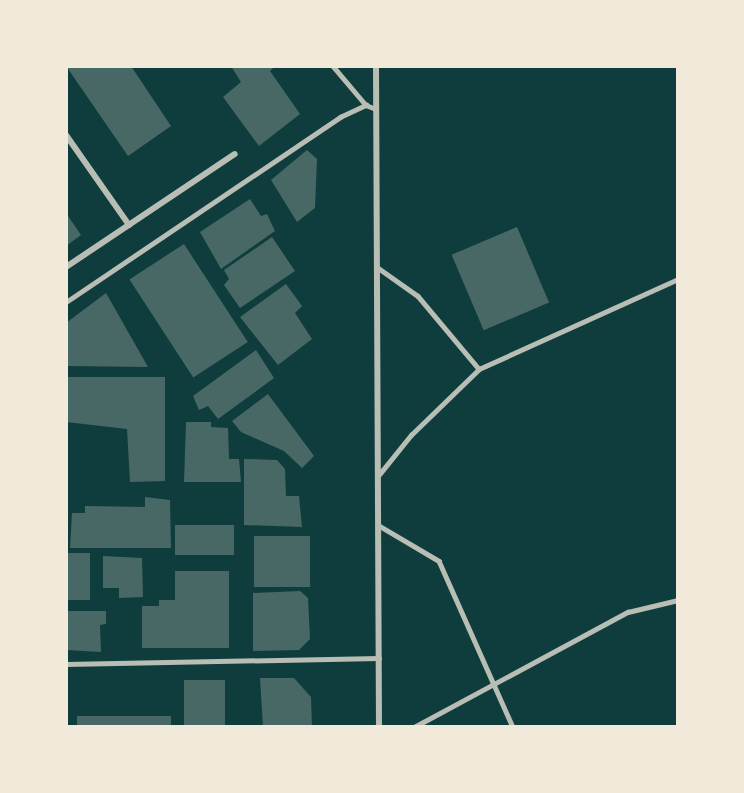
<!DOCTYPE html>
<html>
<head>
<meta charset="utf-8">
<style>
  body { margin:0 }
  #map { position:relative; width:744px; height:793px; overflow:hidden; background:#0f3d3e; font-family:"Exo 2",sans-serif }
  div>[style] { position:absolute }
  .building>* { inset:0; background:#486865; transform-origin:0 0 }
  .service>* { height:4.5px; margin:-2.25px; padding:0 2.25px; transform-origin:2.25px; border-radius:2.25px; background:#b8beb3 }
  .minor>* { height:6px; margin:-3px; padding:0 3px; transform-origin:3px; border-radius:3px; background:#b8beb3 }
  span { translate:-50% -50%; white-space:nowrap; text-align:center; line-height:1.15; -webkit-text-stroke:4.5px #f1e9da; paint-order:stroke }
  .frame { position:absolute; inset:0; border:68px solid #f1e9da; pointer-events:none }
</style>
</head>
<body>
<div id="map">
  <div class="building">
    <div style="clip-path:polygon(66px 66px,131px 66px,171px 126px,128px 156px)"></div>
    <div style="clip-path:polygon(231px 66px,275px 66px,270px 71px,300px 114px,259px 146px,223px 97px,241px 82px)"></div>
    <div style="clip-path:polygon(307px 150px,317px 159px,315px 208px,297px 222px,271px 180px)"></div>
    <div style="clip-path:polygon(250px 199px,261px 216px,267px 214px,275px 231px,221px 269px,200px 232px)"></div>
    <div style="clip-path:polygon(66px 213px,81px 235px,66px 246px)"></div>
    <div style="left:517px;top:227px;width:82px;height:71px;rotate:67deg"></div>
    <div style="clip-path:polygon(272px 237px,295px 271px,240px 308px,224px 285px,229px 279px,224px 270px)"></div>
    <div style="left:184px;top:244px;width:117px;height:65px;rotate:57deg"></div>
    <div style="clip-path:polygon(286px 284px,302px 306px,295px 313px,312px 339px,278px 365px,240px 317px)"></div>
    <div style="clip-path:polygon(106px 293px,148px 367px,66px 366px,66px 323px)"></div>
    <div style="clip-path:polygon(256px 350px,274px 378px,218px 419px,208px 406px,199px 410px,193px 396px)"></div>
    <div style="clip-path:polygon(66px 377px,165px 377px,165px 481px,130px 482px,127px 429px,66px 422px)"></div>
    <div style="clip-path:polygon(268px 394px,314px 456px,302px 468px,284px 451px,241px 432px,232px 421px)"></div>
    <div style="clip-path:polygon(186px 422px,211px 422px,211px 427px,228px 428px,229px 459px,239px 459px,241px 482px,184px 482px)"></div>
    <div style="clip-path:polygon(244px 459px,277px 460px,285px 469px,286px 496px,299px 496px,302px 527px,244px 525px)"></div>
    <div style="clip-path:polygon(145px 497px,170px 500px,171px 548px,70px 548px,72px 513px,85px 513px,85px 506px,145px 507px)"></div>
    <div style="left:175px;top:525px;width:59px;height:30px"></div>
    <div style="left:310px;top:536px;width:51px;height:56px;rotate:90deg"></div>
    <div style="left:66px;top:553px;width:24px;height:47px"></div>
    <div style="clip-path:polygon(103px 556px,142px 558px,143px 597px,119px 598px,119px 588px,103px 588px)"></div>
    <div style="clip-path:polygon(175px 571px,229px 571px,229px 648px,142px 648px,142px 606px,159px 606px,159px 600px,175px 600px)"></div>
    <div style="clip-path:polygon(300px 591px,308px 598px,310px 639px,299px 650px,253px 651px,253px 593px)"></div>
    <div style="clip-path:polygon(66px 611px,106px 611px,106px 624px,100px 625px,101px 652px,66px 650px)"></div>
    <div style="clip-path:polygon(260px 678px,294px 678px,311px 697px,312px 727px,263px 727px)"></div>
    <div style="left:184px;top:680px;width:41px;height:47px"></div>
    <div style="left:77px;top:716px;width:94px;height:11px"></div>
  </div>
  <div class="service">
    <div style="left:333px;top:66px;width:51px;rotate:49.8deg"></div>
    <div style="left:366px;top:105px;width:11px;rotate:22deg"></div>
    <div style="left:377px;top:267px;width:50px;rotate:35.3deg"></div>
    <div style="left:418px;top:296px;width:95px;rotate:50.1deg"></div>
    <div style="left:66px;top:302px;width:331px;rotate:-34deg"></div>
    <div style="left:340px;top:117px;width:29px;rotate:-25deg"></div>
    <div style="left:378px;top:476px;width:53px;rotate:-51.2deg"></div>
    <div style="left:411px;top:435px;width:95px;rotate:-44.1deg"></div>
    <div style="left:479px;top:369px;width:218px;rotate:-24.3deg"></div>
    <div style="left:378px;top:525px;width:71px;rotate:30.5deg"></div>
    <div style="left:439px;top:561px;width:182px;rotate:66deg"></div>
    <div style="left:66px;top:664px;width:313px;rotate:-1.1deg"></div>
    <div style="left:414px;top:727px;width:243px;rotate:-28.3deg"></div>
    <div style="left:628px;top:612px;width:51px;rotate:-13.5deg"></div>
  </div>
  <div class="minor">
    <div style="left:376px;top:66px;width:661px;rotate:89.74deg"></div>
    <div style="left:66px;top:135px;width:110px;rotate:55deg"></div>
    <div style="left:66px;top:267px;width:203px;rotate:-33.8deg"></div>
  </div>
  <div class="frame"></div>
</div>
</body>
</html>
